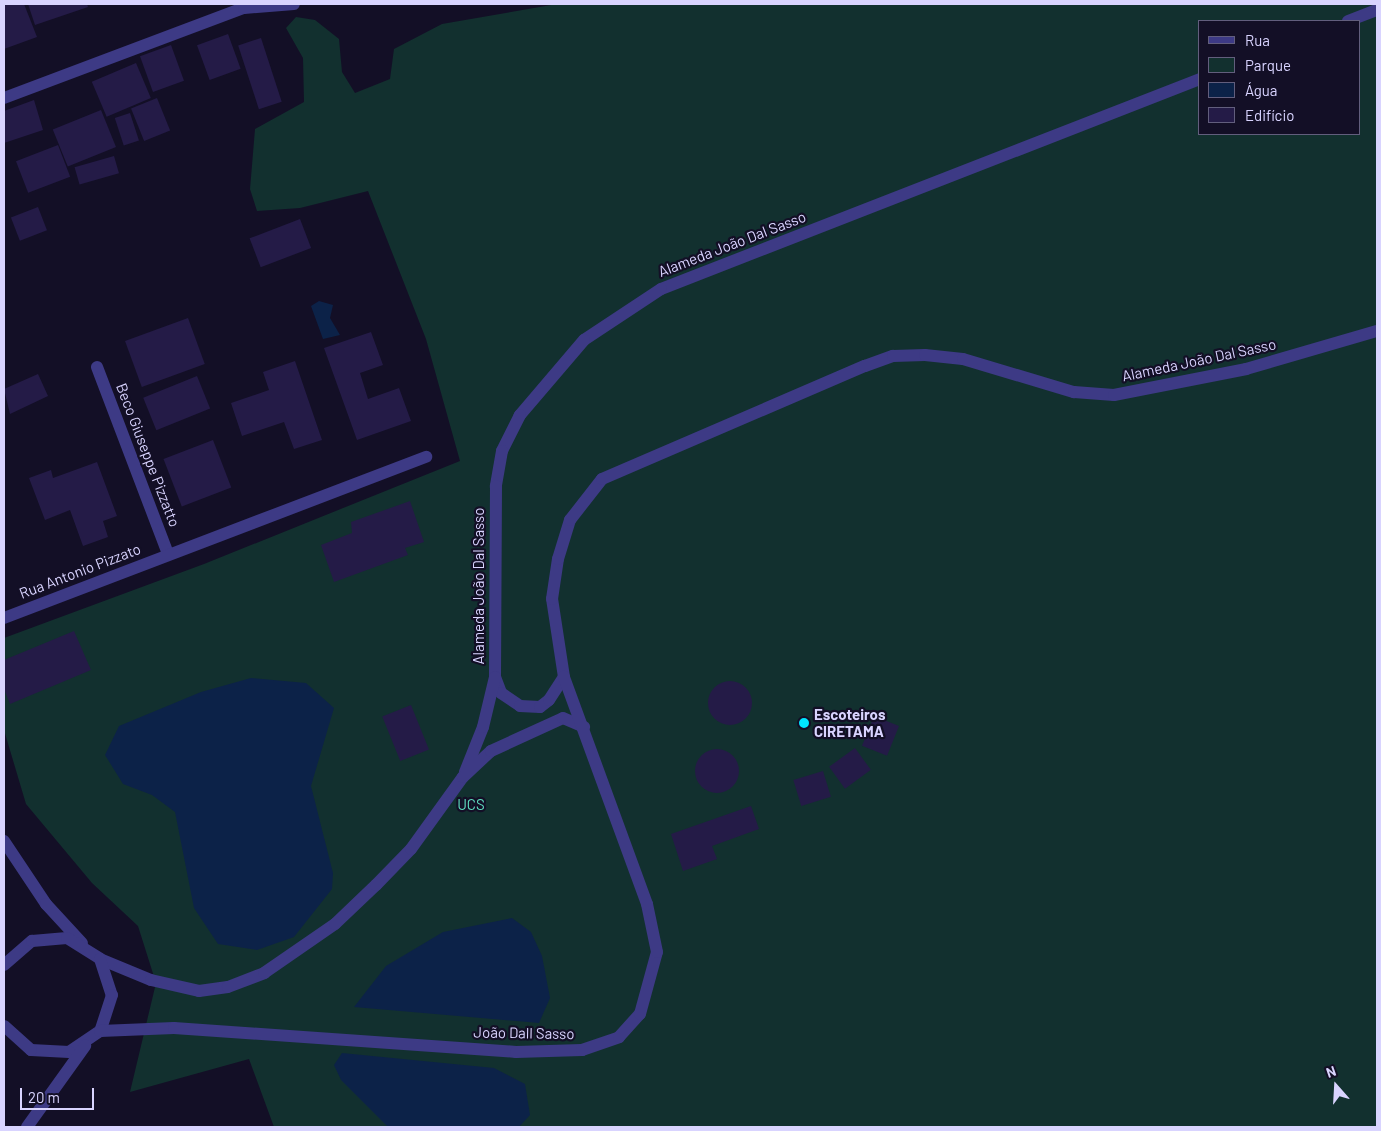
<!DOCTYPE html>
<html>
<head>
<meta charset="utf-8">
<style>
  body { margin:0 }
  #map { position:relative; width:1381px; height:1131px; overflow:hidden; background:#130f26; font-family:Barlow,sans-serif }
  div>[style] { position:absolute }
  .green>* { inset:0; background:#12302f }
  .water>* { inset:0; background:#0c2248 }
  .building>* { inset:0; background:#241b47; transform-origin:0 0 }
  .round { border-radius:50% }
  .minor>* { height:12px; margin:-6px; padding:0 6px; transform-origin:6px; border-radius:6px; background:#3d3a85 }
  .dots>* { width:14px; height:14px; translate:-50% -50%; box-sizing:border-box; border:2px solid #130f26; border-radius:50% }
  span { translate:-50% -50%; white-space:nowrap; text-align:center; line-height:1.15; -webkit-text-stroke:4.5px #130f26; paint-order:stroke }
  .street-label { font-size:15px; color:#d9d4ff }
  .poi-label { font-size:15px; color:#d9d4ff; font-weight:700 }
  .left { translate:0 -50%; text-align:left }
  .park-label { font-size:15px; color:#5fe0c0 }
  .frame { position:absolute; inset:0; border:5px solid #d9d4ff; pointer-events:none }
  .legend { position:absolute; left:1198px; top:20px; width:162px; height:115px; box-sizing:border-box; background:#130f26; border:1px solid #625e7d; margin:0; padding:6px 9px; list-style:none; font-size:15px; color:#d9d4ff }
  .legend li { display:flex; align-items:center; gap:10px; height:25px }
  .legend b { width:25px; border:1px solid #625e7d }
  .north { position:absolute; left:1311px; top:1061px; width:50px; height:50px; -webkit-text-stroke:4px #130f26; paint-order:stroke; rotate:341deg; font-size:14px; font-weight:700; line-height:20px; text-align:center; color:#d9d4ff }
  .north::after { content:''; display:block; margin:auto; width:18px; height:22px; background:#d9d4ff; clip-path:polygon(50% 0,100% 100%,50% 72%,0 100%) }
  .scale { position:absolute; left:20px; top:1088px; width:74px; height:22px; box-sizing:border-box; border:2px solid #d9d4ff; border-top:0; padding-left:6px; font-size:15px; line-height:18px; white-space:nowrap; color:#d9d4ff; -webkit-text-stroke:4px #130f26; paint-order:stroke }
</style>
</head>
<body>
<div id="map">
  <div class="green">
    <div style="clip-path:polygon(evenodd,557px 4px,1377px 4px,1377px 1127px,274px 1127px,249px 1059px,130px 1092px,156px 983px,138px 926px,92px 883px,26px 804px,4px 730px,4px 638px,204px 564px,460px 461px,426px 339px,368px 191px,300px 208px,257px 211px,250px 189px,255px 129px,304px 102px,303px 58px,286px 28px,296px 17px,315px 20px,339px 39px,342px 72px,355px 93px,390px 79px,394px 49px,442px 24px,557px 4px,1200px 21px,1360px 21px,1360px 134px,1200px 134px,1200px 21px)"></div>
  </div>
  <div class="water">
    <div style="clip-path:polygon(319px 301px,333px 305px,330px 318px,340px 335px,323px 339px,311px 306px)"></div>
    <div style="clip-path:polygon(251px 678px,306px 683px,334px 708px,311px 786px,333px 873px,332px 889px,294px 937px,257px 950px,218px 944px,194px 908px,175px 812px,152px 795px,123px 784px,105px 755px,119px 726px,201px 692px)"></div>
    <div style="clip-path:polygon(512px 918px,531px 932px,542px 956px,550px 998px,539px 1023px,354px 1007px,386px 966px,443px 932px)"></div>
    <div style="clip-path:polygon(342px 1053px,494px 1068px,525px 1084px,530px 1115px,519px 1127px,388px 1127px,341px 1080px,334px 1065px)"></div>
  </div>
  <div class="building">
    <div style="clip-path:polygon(4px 4px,24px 4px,37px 37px,4px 49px)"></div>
    <div style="clip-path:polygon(28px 4px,87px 4px,88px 7px,35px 25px)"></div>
    <div style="left:228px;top:34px;width:37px;height:33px;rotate:70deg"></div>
    <div style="left:261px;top:38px;width:67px;height:24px;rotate:72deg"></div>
    <div style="left:171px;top:45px;width:38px;height:33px;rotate:70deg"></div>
    <div style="left:136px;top:63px;width:38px;height:48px;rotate:67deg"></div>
    <div style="left:157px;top:98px;width:35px;height:28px;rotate:68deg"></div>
    <div style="clip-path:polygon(34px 100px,43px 130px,4px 143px,4px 111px)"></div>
    <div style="left:101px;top:110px;width:40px;height:52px;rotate:68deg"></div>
    <div style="left:130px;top:113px;width:29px;height:16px;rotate:72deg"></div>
    <div style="left:58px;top:145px;width:34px;height:45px;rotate:69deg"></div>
    <div style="left:114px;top:156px;width:18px;height:41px;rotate:74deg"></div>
    <div style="left:38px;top:207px;width:25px;height:29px;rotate:69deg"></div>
    <div style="left:300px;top:219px;width:31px;height:54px;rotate:69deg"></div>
    <div style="left:188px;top:318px;width:49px;height:67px;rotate:70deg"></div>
    <div style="clip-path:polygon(371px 332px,383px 365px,360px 373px,368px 399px,399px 388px,411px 421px,357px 440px,324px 348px)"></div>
    <div style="clip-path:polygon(295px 361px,322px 440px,294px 449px,284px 422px,242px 436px,231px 403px,269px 390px,263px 372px)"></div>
    <div style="clip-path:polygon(38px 374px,48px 396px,10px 414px,4px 389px)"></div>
    <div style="left:197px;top:376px;width:35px;height:58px;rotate:68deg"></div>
    <div style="left:213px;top:440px;width:51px;height:53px;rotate:69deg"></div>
    <div style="clip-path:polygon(97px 462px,117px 516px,103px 521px,108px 537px,83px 546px,70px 510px,45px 520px,29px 478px,51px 470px,53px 478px)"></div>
    <div style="clip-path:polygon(410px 501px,424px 542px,405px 548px,408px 555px,334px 582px,321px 545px,352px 533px,351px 522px)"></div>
    <div style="clip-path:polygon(74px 631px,91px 670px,10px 704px,4px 689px,4px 660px)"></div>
    <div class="round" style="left:708px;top:681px;width:44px;height:44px"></div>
    <div style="left:411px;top:705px;width:48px;height:31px;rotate:68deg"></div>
    <div style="left:874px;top:716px;width:27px;height:32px;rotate:22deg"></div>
    <div style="left:855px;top:748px;width:27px;height:32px;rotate:54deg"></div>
    <div class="round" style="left:695px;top:749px;width:44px;height:44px"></div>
    <div style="left:823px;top:771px;width:27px;height:31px;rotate:73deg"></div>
    <div style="clip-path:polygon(751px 806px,759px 829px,712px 846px,717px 859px,683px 871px,671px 834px)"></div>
  </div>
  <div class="minor">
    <div style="left:1348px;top:21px;width:31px;rotate:-21deg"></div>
    <div style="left:1200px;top:79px;width:578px;rotate:158.71deg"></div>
    <div style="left:661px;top:289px;width:92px;rotate:146.5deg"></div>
    <div style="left:584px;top:340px;width:99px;rotate:130.5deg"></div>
    <div style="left:520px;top:415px;width:40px;rotate:116.6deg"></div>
    <div style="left:502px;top:451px;width:36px;rotate:100deg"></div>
    <div style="left:496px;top:486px;width:191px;rotate:90.3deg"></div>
    <div style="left:495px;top:677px;width:17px;rotate:69deg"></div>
    <div style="left:501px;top:693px;width:23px;rotate:34deg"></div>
    <div style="left:520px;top:706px;width:20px;rotate:3deg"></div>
    <div style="left:540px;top:707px;width:11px;rotate:-38deg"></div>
    <div style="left:549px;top:700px;width:27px;rotate:-57deg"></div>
    <div style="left:564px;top:677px;width:79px;rotate:-98.7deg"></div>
    <div style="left:552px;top:599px;width:40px;rotate:-81.5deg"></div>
    <div style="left:558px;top:559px;width:41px;rotate:-72.9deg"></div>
    <div style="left:570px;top:520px;width:52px;rotate:-52deg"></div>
    <div style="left:602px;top:479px;width:286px;rotate:-23.3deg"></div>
    <div style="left:865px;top:366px;width:30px;rotate:-20deg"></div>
    <div style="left:893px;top:356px;width:32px;rotate:-2deg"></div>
    <div style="left:925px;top:355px;width:38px;rotate:6deg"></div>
    <div style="left:963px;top:359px;width:116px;rotate:16.6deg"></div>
    <div style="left:1074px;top:392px;width:40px;rotate:4.3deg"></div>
    <div style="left:1114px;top:395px;width:135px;rotate:-11.1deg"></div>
    <div style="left:1246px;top:369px;width:136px;rotate:-16.2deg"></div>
    <div style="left:4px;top:98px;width:256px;rotate:-20.6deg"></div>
    <div style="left:244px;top:8px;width:50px;rotate:-4.6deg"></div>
    <div style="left:97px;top:367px;width:200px;rotate:69.2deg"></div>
    <div style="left:4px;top:618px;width:452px;rotate:-20.9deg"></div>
    <div style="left:465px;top:772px;width:48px;rotate:-68.2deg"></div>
    <div style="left:483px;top:727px;width:51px;rotate:-76.5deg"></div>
    <div style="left:4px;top:841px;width:76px;rotate:56.3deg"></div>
    <div style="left:46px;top:904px;width:53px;rotate:47.3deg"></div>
    <div style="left:100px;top:959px;width:55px;rotate:22.4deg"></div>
    <div style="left:151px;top:980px;width:49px;rotate:12.9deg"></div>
    <div style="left:199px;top:991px;width:29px;rotate:-8deg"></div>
    <div style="left:228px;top:987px;width:39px;rotate:-21deg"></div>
    <div style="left:264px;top:973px;width:86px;rotate:-34.6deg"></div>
    <div style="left:335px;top:924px;width:57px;rotate:-43.6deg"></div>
    <div style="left:376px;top:885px;width:50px;rotate:-45.8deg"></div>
    <div style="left:411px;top:849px;width:89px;rotate:-54.2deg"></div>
    <div style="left:463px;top:777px;width:38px;rotate:-43deg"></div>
    <div style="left:491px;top:751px;width:79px;rotate:-24.6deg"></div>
    <div style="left:563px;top:718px;width:23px;rotate:23deg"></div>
    <div style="left:4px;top:965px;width:37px;rotate:-41deg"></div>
    <div style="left:32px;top:941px;width:35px;rotate:-5deg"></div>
    <div style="left:67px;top:938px;width:39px;rotate:32deg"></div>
    <div style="left:100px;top:959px;width:38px;rotate:72deg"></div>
    <div style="left:112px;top:995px;width:38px;rotate:108deg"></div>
    <div style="left:100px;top:1031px;width:37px;rotate:146deg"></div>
    <div style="left:69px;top:1052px;width:38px;rotate:-177deg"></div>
    <div style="left:31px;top:1050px;width:36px;rotate:-138deg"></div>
    <div style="left:100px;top:1031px;width:74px;rotate:-2.3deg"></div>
    <div style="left:174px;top:1028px;width:343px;rotate:4deg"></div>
    <div style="left:516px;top:1052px;width:66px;rotate:-1.7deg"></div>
    <div style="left:582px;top:1050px;width:39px;rotate:-19deg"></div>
    <div style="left:619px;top:1037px;width:31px;rotate:-48deg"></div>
    <div style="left:640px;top:1014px;width:64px;rotate:-74.7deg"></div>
    <div style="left:657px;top:952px;width:49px;rotate:-101.8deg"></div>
    <div style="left:647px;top:904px;width:242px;rotate:-110.1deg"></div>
    <div style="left:27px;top:1127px;width:100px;rotate:-54.4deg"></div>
  </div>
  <div class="dots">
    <div style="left:804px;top:723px;background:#00e5ff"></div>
  </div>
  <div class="street-label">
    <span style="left:732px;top:244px;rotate:-21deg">Alameda João Dal Sasso</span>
    <span style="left:1199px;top:360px;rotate:-12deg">Alameda João Dal Sasso</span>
    <span style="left:148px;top:455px;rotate:69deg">Beco Giuseppe Pizzatto</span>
    <span style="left:80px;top:571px;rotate:-21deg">Rua Antonio Pizzato</span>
    <span style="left:479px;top:586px;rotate:-90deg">Alameda João Dal Sasso</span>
    <span style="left:524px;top:1033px;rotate:1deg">João Dall Sasso</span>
  </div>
  <div class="poi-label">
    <span class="left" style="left:814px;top:723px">Escoteiros<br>CIRETAMA</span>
  </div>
  <div class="park-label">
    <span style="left:471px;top:805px">UCS</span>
  </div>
  <div class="frame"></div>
  <ul class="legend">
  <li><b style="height:6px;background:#3d3a85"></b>Rua</li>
  <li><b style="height:14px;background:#12302f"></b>Parque</li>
  <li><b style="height:14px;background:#0c2248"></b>Água</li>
  <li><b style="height:14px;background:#241b47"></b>Edifício</li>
  </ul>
  <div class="north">N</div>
  <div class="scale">20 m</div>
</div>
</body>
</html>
